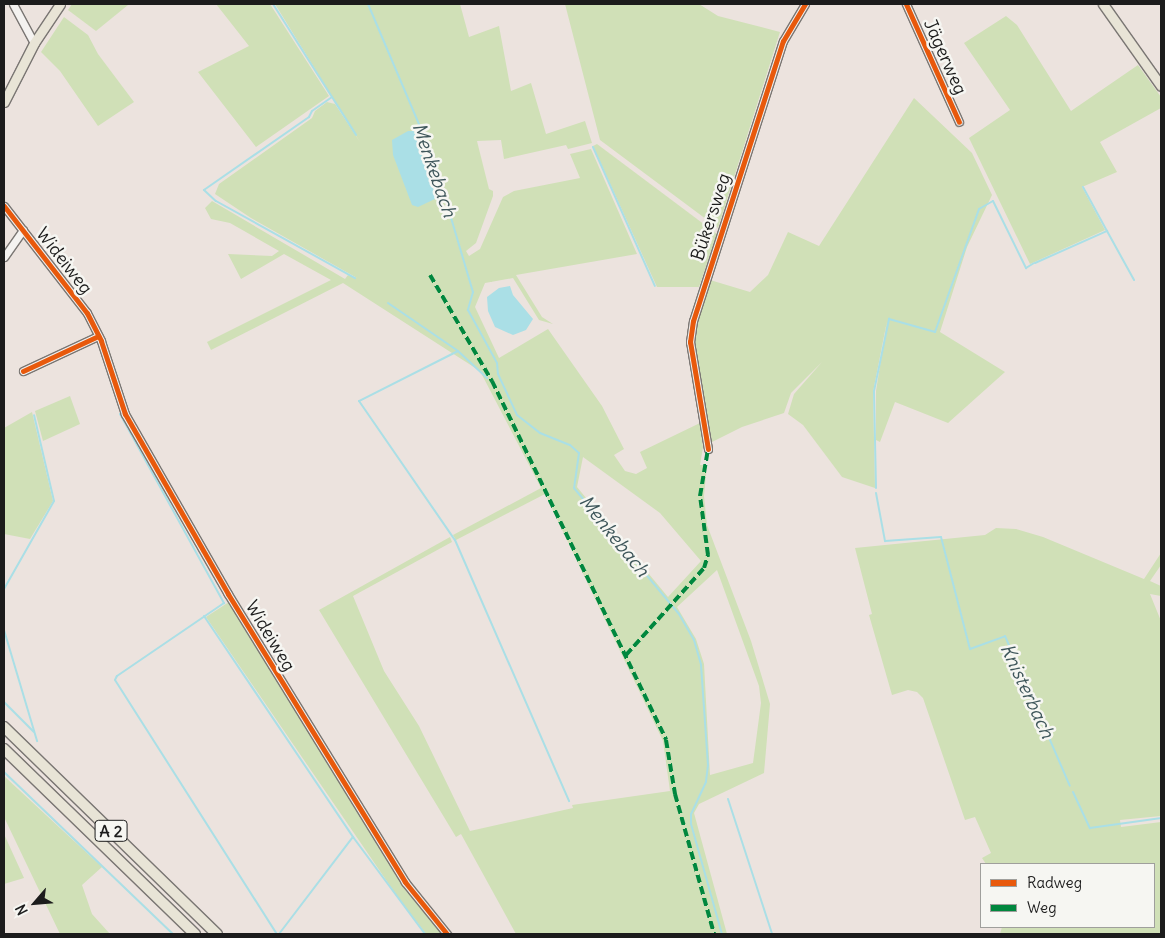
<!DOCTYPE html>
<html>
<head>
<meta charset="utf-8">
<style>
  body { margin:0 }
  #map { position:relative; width:1165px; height:938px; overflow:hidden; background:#ece3de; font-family:Delius,sans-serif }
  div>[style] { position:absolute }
  .green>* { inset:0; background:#d0e0b7 }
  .water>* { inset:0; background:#aadfe6 }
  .stream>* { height:2px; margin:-1px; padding:0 1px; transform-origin:1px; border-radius:1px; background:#aadfe6 }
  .roads { filter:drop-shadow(1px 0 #7a7673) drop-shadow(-1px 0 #7a7673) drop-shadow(0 1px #7a7673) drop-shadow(0 -1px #7a7673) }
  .minor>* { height:7px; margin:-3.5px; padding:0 3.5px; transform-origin:3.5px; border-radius:3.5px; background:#f4f2f0 }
  .major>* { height:9px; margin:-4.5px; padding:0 4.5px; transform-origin:4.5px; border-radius:4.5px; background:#e8e4d6 }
  .highway>* { height:10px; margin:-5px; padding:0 5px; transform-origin:5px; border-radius:5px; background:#e8e4d6 }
  .quiet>* { height:4px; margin-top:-2px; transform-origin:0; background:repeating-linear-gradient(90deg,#00873e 0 8px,transparent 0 12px) }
  .cycleway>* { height:5px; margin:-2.5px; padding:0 2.5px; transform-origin:2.5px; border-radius:2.5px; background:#e8590c }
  span { translate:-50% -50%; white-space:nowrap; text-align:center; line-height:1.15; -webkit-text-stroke:5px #f6f6f2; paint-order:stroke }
  .shield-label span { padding:1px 4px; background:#f6f6f2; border:1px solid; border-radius:4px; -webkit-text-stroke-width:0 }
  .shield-label { font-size:16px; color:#1c1c1c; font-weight:700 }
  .street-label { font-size:18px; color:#1c1c1c }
  .water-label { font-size:19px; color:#3e565a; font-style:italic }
  .frame { position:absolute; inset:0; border:5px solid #1c1c1c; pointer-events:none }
  .legend { position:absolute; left:980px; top:863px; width:175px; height:65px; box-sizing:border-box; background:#f6f6f2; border:1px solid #9f9f9c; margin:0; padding:6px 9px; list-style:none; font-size:15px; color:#1c1c1c }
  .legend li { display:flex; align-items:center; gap:10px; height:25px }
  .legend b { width:25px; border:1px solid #9f9f9c }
  .north { position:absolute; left:10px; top:878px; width:50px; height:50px; -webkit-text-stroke:4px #f6f6f2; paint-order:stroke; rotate:243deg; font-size:14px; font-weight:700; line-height:20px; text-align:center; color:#1c1c1c }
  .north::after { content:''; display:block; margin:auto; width:18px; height:22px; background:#1c1c1c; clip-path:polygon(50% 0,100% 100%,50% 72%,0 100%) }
</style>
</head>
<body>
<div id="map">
  <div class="green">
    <div style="clip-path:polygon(72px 4px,127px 4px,128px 5px,96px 31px,68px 10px)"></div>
    <div style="clip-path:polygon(216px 4px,270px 4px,329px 96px,256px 147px,198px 72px,249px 46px)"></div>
    <div style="clip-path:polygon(evenodd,275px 4px,460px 4px,469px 37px,499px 26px,511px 91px,531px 83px,546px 134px,585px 121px,592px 143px,568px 149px,566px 145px,504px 159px,501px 140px,477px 141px,489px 189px,493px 191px,493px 196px,476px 243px,466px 251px,469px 256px,480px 249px,503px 197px,514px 191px,580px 178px,570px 154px,591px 149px,637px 254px,516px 275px,542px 317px,553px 324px,539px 320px,513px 278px,485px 283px,475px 307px,499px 358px,548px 329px,602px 406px,624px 449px,614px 455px,625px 471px,636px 474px,647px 468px,640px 452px,700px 423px,703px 447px,700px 465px,707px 465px,704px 496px,707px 525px,751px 641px,770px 704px,764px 773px,699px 804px,694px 813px,727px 934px,516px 934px,461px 834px,456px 837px,319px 610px,450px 537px,452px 542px,353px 596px,384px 671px,419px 726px,470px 831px,573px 808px,572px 805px,670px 791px,663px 741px,545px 494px,456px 540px,453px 535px,541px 488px,480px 371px,343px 283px,211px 350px,207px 342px,331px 280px,284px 254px,241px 279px,228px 254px,272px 256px,279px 251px,230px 223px,211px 219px,205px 208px,212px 201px,345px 279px,348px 275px,357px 278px,251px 218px,215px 194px,219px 184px,312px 118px,315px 111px,327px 102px,335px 104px,360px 142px,275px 4px,583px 457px,660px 513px,701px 561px,668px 597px,577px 487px,583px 457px,275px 4px,717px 570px,759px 686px,761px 703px,753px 763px,710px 775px,704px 664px,696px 639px,677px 607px,717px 570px)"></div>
    <div style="clip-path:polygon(565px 4px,699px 4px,718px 16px,780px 32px,718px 228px,600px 140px)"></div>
    <div style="clip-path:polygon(1006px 16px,1017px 25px,1071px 111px,1138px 65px,1161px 97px,1161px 108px,1100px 142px,1117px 172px,1082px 187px,1105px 230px,1030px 264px,969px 138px,1010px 110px,964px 43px)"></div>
    <div style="clip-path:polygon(64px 17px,88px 35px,98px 54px,134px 102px,98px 126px,60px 71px,41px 52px)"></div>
    <div style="clip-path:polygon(914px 98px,972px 153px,992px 195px,967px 247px,940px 332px,1005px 372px,948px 423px,895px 402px,880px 442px,876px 440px,876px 391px,887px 321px,873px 392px,875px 488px,842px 477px,803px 425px,788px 414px,794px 394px,822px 362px,791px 393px,784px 413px,742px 427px,712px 442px,693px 335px,710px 280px,750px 292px,768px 275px,788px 232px,819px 246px)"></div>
    <div style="clip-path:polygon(597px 144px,717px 234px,699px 287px,657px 287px,593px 146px)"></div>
    <div style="clip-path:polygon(70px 396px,80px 424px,43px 441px,35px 411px)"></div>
    <div style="clip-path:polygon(32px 412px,53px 501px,30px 539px,4px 534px,4px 428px)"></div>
    <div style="clip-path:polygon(996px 528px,1016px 529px,1043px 537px,1144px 579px,1161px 553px,1161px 565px,1150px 581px,1161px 586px,1161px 596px,1150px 594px,1161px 621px,1161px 816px,1120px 820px,1121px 827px,1161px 822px,1161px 934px,1000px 934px,1002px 927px,1154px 927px,1154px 864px,986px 864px,982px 858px,991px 853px,975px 817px,965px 820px,923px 698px,917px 692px,908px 690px,892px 695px,869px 615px,872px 614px,855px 548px,985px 535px)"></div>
    <div style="clip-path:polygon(229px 602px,403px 887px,442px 934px,426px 934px,395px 893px,206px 617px)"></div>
    <div style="clip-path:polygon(4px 776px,102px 867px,82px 885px,92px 914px,110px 934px,60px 934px,4px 817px)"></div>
    <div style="clip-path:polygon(4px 834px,24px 878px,4px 884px)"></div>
  </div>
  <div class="water">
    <div style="clip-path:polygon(408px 131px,414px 131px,437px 198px,418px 207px,412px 205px,393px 155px,392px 140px)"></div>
    <div style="clip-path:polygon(510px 286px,513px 295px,533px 319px,526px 330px,513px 335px,495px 327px,488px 311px,487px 297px,499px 288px)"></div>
  </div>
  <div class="stream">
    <div style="left:273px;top:4px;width:155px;rotate:57.6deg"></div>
    <div style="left:368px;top:4px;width:166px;rotate:67deg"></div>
    <div style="left:433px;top:157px;width:141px;rotate:73.5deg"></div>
    <div style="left:473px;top:292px;width:19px;rotate:106deg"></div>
    <div style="left:468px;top:310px;width:60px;rotate:61.3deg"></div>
    <div style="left:497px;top:363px;width:11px;rotate:85deg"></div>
    <div style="left:498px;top:374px;width:45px;rotate:65.1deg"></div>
    <div style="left:517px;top:415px;width:29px;rotate:38deg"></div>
    <div style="left:540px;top:433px;width:32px;rotate:22deg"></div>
    <div style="left:570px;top:445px;width:12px;rotate:42deg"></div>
    <div style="left:579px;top:453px;width:35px;rotate:98deg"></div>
    <div style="left:574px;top:488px;width:164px;rotate:50.2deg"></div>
    <div style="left:679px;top:614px;width:30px;rotate:60deg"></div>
    <div style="left:694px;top:640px;width:26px;rotate:74deg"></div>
    <div style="left:701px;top:665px;width:100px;rotate:86deg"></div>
    <div style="left:708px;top:765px;width:17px;rotate:97deg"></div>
    <div style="left:706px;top:782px;width:35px;rotate:115deg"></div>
    <div style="left:691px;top:814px;width:10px;rotate:90deg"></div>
    <div style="left:691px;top:824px;width:114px;rotate:74.3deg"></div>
    <div style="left:332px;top:97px;width:24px;rotate:145deg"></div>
    <div style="left:312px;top:111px;width:7px;rotate:117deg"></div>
    <div style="left:309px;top:117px;width:128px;rotate:145.2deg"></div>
    <div style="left:204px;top:190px;width:16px;rotate:43deg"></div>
    <div style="left:216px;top:201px;width:159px;rotate:29deg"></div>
    <div style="left:593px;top:147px;width:152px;rotate:66deg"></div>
    <div style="left:1083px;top:187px;width:50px;rotate:61.4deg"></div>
    <div style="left:1035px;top:263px;width:79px;rotate:-24deg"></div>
    <div style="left:1107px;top:231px;width:56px;rotate:61.1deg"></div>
    <div style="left:388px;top:303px;width:85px;rotate:34.4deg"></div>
    <div style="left:458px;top:351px;width:40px;rotate:43deg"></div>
    <div style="left:458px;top:351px;width:111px;rotate:153.2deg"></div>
    <div style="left:359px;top:401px;width:169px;rotate:55.4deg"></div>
    <div style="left:455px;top:540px;width:285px;rotate:66.4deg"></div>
    <div style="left:120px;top:414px;width:216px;rotate:61.2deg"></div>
    <div style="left:224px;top:603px;width:130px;rotate:145.7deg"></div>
    <div style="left:117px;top:676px;width:4px;rotate:117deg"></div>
    <div style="left:115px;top:680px;width:301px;rotate:57.5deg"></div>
    <div style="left:876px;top:488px;width:97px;rotate:-91.2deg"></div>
    <div style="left:874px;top:391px;width:74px;rotate:-78.2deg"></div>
    <div style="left:889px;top:319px;width:48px;rotate:15.8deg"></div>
    <div style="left:935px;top:332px;width:131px;rotate:-70.3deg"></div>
    <div style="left:979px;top:209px;width:16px;rotate:-30deg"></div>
    <div style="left:993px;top:201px;width:75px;rotate:63.8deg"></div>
    <div style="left:1026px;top:268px;width:9px;rotate:-32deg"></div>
    <div style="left:876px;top:493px;width:49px;rotate:79.4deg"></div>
    <div style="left:885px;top:541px;width:56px;rotate:-4.1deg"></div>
    <div style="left:941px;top:537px;width:116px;rotate:75.5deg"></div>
    <div style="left:970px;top:649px;width:37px;rotate:-20deg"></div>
    <div style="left:1005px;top:636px;width:163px;rotate:66.6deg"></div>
    <div style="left:4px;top:589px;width:101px;rotate:-60.4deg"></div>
    <div style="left:54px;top:501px;width:88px;rotate:-103.1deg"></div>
    <div style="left:204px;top:616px;width:267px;rotate:56deg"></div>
    <div style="left:353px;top:837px;width:121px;rotate:53.4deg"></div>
    <div style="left:4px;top:630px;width:116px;rotate:73.4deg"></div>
    <div style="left:4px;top:702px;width:42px;rotate:45deg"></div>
    <div style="left:4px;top:772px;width:234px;rotate:43.8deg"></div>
    <div style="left:1073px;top:792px;width:40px;rotate:65deg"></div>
    <div style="left:1090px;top:828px;width:72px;rotate:-8deg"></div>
    <div style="left:728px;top:799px;width:142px;rotate:71.9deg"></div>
    <div style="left:279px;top:934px;width:122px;rotate:-52.7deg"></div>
  </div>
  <div class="roads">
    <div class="minor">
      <div style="left:13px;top:4px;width:44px;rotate:61.7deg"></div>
      <div style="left:906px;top:4px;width:129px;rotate:65.8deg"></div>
      <div style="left:4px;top:206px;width:135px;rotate:52.2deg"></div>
      <div style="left:87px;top:313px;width:31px;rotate:63deg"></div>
      <div style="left:101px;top:341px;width:77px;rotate:71.8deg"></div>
      <div style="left:125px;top:414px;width:207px;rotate:60.2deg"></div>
      <div style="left:228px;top:594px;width:338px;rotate:58.4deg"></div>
      <div style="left:405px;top:882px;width:67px;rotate:51.1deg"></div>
      <div style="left:4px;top:257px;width:33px;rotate:-55deg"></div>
      <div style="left:23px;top:371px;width:83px;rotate:-25deg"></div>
      <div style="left:708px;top:449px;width:109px;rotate:-99.5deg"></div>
      <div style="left:690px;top:342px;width:21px;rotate:-82deg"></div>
      <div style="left:693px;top:321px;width:294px;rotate:-72.2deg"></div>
      <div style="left:783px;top:41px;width:43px;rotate:-59.3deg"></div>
    </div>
    <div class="major">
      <div style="left:1103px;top:4px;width:100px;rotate:54.7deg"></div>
      <div style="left:4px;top:102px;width:66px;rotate:-63deg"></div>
      <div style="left:34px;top:43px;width:47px;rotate:-56.3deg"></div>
    </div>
    <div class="highway">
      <div style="left:4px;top:727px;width:297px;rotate:44.2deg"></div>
      <div style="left:4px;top:749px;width:266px;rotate:44.1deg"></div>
    </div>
  </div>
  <div class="quiet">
    <div style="left:430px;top:275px;width:123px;rotate:59.7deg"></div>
    <div style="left:492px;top:381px;width:399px;rotate:64.1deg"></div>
    <div style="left:666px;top:740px;width:55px;rotate:80.5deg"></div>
    <div style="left:675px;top:794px;width:145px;rotate:74.4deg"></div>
    <div style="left:626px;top:655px;width:117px;rotate:-48.1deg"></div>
    <div style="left:704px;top:568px;width:14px;rotate:-73deg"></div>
    <div style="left:708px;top:555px;width:60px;rotate:-97.7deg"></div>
    <div style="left:700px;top:496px;width:48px;rotate:-80.3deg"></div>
  </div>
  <div class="cycleway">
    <div style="left:906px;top:4px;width:129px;rotate:65.8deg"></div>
    <div style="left:4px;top:206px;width:135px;rotate:52.2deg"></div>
    <div style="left:87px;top:313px;width:31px;rotate:63deg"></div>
    <div style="left:101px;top:341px;width:77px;rotate:71.8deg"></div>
    <div style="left:125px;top:414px;width:207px;rotate:60.2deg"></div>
    <div style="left:228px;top:594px;width:338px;rotate:58.4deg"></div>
    <div style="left:405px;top:882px;width:67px;rotate:51.1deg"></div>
    <div style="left:23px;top:371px;width:83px;rotate:-25deg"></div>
    <div style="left:708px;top:449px;width:109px;rotate:-99.5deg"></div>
    <div style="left:690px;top:342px;width:21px;rotate:-82deg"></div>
    <div style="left:693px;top:321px;width:294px;rotate:-72.2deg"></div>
    <div style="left:783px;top:41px;width:43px;rotate:-59.3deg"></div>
  </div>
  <div class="shield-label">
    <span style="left:111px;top:831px">A 2</span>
  </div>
  <div class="street-label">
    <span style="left:945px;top:57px;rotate:66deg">Jägerweg</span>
    <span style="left:711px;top:217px;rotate:-72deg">Bükersweg</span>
    <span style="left:64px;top:261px;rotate:52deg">Wideiweg</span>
    <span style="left:270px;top:636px;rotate:59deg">Wideiweg</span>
  </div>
  <div class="water-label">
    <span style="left:434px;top:170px;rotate:71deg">Menkebach</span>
    <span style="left:614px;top:536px;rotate:51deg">Menkebach</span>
    <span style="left:1027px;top:691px;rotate:65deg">Knisterbach</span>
  </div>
  <div class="frame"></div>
  <ul class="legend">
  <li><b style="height:6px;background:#e8590c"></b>Radweg</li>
  <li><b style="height:6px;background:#00873e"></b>Weg</li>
  </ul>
  <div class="north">N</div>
</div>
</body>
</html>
